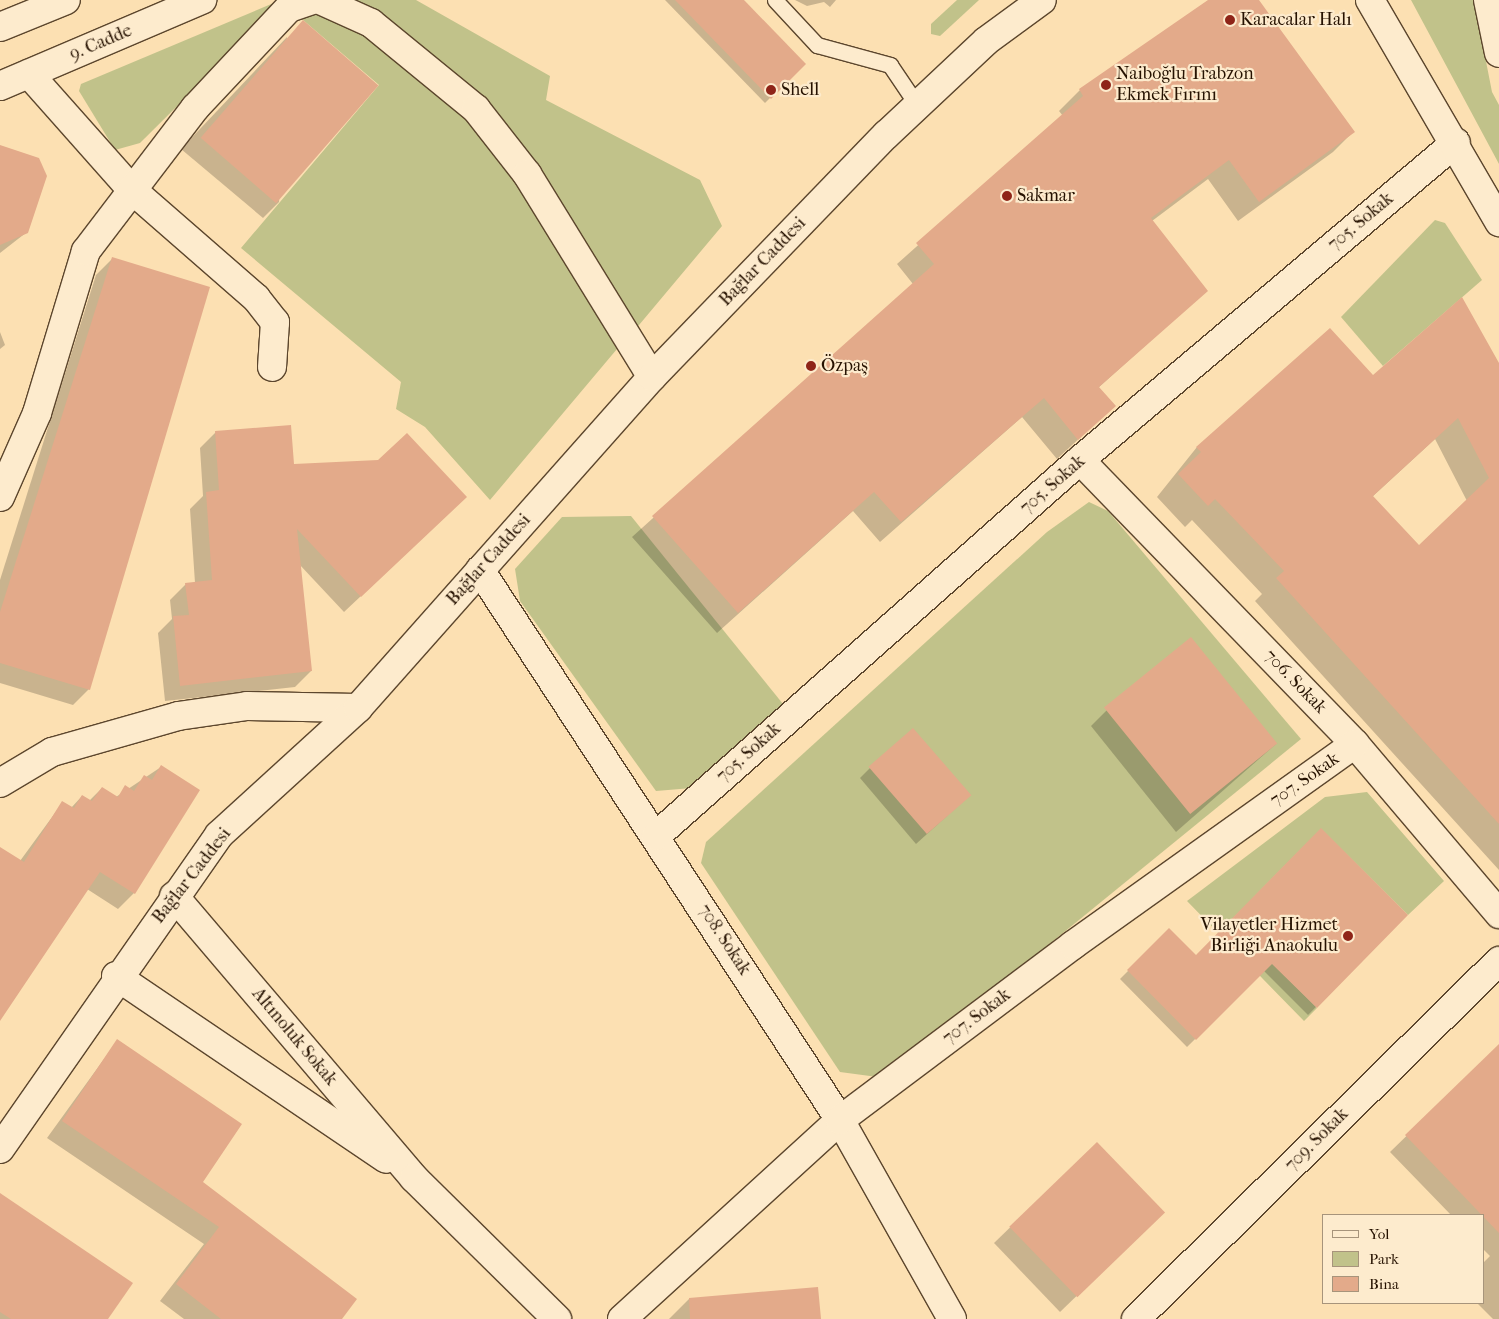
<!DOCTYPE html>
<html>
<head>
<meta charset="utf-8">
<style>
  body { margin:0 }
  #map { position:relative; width:1499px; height:1319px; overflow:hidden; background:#fce0b2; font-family:"IM FELL French Canon",serif }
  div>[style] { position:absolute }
  .green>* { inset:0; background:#c1c28a }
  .shadow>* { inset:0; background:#0003 }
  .building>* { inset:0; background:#e3aa8a; transform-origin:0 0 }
  .roads { filter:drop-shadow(1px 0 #5c462d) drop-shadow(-1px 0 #5c462d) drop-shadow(0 1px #5c462d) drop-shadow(0 -1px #5c462d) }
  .lane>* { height:15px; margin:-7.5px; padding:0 7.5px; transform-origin:7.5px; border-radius:7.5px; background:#fdebcd }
  .street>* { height:28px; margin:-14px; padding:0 14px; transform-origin:14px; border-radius:14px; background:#fdebcd }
  .secondary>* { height:28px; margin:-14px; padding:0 14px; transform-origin:14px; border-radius:14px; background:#fdebcd }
  .dots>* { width:14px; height:14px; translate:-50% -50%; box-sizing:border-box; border:2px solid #fdebcd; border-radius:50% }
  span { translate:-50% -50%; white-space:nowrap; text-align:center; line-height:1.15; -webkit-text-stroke:4.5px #fdebcd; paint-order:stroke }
  .poi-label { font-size:18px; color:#261201 }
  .left { translate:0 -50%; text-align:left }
  .right { translate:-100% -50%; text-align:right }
  .street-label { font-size:18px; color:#261201 }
  .legend { position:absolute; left:1322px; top:1214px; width:162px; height:90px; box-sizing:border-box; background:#fdebcd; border:1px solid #a7947b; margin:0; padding:6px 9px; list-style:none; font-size:15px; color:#261201 }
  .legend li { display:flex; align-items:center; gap:10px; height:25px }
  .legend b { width:25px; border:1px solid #a7947b }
</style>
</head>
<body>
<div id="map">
  <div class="green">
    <div style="clip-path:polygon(339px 0,416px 0,550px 76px,546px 100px,700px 180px,722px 226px,634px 331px,536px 172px)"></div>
    <div style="clip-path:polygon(957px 0,979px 0,940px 36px,931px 34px,931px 24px)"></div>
    <div style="clip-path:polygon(1411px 0,1474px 0,1492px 92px,1499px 105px,1499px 164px)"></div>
    <div style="clip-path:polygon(276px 2px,277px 7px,140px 143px,115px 150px,79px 91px,81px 84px)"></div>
    <div style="clip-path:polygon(320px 10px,394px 53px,469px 116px,552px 230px,617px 349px,490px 500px,425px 427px,396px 409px,401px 382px,241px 248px,379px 85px,296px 14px)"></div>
    <div style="clip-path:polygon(1435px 220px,1445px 223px,1482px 280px,1383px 366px,1341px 317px)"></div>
    <div style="clip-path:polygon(1089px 502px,1108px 511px,1301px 739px,885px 1078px,840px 1072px,701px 863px,706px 842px,1047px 532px)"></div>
    <div style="clip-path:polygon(631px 516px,783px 704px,692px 788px,656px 791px,520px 601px,515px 569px,562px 517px)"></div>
    <div style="clip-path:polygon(1367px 792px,1444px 881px,1408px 915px,1321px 829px,1230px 921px,1317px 1008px,1304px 1021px,1187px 901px,1325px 797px)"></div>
  </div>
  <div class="shadow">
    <div style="clip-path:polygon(665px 0,742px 0,804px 64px,765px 103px)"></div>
    <div style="clip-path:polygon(795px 0,836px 0,830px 7px,824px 2px,807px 6px)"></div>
    <div style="clip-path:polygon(1209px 0,1258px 0,1353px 132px,1333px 152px,1238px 221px,1208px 179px,1152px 221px,1206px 291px,1098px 388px,1114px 406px,1057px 459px,1022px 417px,880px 542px,853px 511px,717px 633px,632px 537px,913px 284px,897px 264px,1063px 116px,1059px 111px,1080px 90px)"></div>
    <div style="clip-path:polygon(287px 37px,279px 202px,263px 218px,181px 149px)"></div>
    <div style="clip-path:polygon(0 148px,27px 232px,0 253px)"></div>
    <div style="clip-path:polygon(112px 259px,89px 689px,73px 705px,0 683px,0 580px,96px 275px)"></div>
    <div style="clip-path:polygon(0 332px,5px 345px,0 349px)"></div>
    <div style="clip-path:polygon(evenodd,1499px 367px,1499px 870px,1255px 601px,1262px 594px,1192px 520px,1185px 527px,1157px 497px,1197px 447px,1373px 377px,1499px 367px,1435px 439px,1467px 501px,1419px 547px,1372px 497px,1435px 439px)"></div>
    <div style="clip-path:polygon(216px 432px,293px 465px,449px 513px,344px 612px,299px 564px,311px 671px,295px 687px,165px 701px,158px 633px,172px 619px,170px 600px,186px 584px,195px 583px,190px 509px,203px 496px,200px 448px)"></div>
    <div style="clip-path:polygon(1107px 710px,1276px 744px,1176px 832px,1091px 726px)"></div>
    <div style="clip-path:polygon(161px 767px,134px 893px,118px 909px,87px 889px,0 1019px,0 848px,20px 861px,63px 802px,71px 808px,82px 796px,89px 801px,102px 788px,116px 797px)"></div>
    <div style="clip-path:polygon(870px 768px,970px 795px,916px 844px,860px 778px)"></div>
    <div style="clip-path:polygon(1407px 915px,1308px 1015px,1264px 971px,1187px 1047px,1120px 979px,1169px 930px,1196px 957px)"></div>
    <div style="clip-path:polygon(117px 1041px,202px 1183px,340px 1319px,184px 1319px,160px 1301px,204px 1244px,47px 1138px)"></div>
    <div style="clip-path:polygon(1499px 1046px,1499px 1319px,1493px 1319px,1477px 1303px,1483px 1303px,1483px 1263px,1490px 1256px,1483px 1249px,1483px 1215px,1451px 1215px,1390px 1152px)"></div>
    <div style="clip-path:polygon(1097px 1143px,1147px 1228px,1060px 1312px,994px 1243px)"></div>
    <div style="clip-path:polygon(0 1206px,107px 1319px,0 1319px)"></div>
    <div style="clip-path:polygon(817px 1288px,820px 1319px,669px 1319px,689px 1299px)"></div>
  </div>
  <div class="building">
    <div style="clip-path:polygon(675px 0,744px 0,806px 64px,771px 99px)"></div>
    <div style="clip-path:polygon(1208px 0,1259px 0,1355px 132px,1259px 202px,1229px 160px,1151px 218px,1208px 291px,1099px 387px,1116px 406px,1078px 440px,1044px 398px,901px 522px,874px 492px,738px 613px,652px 516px,934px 264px,916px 243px,1083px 96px,1079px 89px)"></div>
    <div style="left:303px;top:20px;width:100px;height:156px;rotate:41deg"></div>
    <div style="clip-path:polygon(0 145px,39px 158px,47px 176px,28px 233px,0 245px)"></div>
    <div style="clip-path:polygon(112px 257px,210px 287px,90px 690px,0 663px,0 612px)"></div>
    <div style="clip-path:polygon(evenodd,1462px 297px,1499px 363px,1499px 824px,1276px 578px,1284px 571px,1215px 499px,1208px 506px,1178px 474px,1201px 452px,1196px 447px,1330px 328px,1373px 375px,1462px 297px,1458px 418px,1489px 478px,1419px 545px,1373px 496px,1458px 418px)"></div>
    <div style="clip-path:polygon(291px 425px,294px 464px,378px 460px,407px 433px,467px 497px,361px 597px,297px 529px,312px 671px,180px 686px,173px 616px,189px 615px,185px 583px,212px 580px,206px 492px,219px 490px,215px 431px)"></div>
    <div style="left:1191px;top:637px;width:137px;height:112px;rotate:51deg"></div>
    <div style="left:913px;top:728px;width:89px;height:59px;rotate:49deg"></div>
    <div style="clip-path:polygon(161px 765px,200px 790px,135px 894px,100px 872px,0 1021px,0 847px,24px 862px,62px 801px,74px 808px,82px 795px,92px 801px,102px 787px,118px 797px,125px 785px,134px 791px,144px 775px,152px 780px)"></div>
    <div style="clip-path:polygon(1321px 828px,1408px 915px,1317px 1008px,1272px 964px,1196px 1040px,1127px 970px,1169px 928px,1196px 955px)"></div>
    <div style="clip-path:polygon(117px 1039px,242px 1124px,203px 1182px,357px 1299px,342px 1319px,221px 1319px,176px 1284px,219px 1227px,62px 1121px)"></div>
    <div style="clip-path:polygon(1499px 1044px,1499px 1233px,1405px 1135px)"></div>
    <div style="left:1097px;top:1142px;width:98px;height:122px;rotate:46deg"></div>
    <div style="clip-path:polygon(0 1193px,133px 1283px,108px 1319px,11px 1319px,0 1312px)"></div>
    <div style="clip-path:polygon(818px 1287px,821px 1319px,690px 1319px,689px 1298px)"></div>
  </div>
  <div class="roads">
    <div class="lane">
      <div style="left:775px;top:0;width:62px;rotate:47deg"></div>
      <div style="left:817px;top:45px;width:76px;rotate:15.3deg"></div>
      <div style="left:890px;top:65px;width:48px;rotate:56deg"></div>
    </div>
    <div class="street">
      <div style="left:320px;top:0;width:56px;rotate:24.3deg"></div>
      <div style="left:371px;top:23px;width:136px;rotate:39.3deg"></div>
      <div style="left:476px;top:109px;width:83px;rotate:51.9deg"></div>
      <div style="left:527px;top:174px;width:238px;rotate:58.4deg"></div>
      <div style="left:29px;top:74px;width:154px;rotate:48.4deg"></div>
      <div style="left:131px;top:189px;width:166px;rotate:41.1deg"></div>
      <div style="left:256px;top:298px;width:31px;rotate:52deg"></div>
      <div style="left:275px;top:322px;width:45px;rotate:93.8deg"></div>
      <div style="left:1080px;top:460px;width:395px;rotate:45.9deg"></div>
      <div style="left:1355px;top:744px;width:223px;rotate:49.7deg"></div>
      <div style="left:0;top:497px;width:92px;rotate:-66.2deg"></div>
      <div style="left:37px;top:413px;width:169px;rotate:-73.2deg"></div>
      <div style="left:86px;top:251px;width:180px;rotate:-52.7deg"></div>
      <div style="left:195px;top:108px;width:137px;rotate:-46.8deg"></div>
      <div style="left:289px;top:8px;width:24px;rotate:-19deg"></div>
      <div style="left:480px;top:570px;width:657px;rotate:56.79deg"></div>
      <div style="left:840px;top:1120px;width:228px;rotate:60.6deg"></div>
      <div style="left:0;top:783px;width:61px;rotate:-30.8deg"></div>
      <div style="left:52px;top:752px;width:131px;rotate:-15.9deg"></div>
      <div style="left:178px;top:716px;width:70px;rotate:-8.2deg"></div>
      <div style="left:247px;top:706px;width:111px;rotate:1deg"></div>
      <div style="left:656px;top:836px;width:567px;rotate:-41.57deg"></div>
      <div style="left:1080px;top:460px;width:492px;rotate:-40.2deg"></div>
      <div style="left:174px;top:896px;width:370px;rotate:49.6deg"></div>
      <div style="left:414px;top:1178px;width:201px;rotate:44.6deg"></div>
      <div style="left:116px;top:976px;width:326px;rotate:34.1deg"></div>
      <div style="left:622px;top:1319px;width:295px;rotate:-42.4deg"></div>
      <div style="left:840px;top:1120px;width:291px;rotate:-36.9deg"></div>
      <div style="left:1073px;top:945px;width:346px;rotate:-35.5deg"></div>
      <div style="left:1136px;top:1319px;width:510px;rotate:-44.6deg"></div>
    </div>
    <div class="secondary">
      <div style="left:1370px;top:0;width:257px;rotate:59.8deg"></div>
      <div style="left:1488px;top:0;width:54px;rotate:78.3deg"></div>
      <div style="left:0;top:27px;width:71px;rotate:-22.2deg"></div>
      <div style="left:0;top:86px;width:220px;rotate:-23.1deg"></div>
      <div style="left:0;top:1149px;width:383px;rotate:-55.1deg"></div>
      <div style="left:219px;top:835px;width:188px;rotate:-42.4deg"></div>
      <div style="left:358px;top:708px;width:443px;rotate:-48.4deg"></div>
      <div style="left:652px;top:377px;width:337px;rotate:-46deg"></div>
      <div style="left:886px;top:135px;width:137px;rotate:-43.2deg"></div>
      <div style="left:986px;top:41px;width:69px;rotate:-36.2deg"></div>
    </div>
  </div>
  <div class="dots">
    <div style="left:1230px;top:20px;background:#8f2418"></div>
    <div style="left:1106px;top:85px;background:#8f2418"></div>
    <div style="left:771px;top:90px;background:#8f2418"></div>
    <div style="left:1007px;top:196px;background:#8f2418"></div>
    <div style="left:811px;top:366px;background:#8f2418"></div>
    <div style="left:1348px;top:936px;background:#8f2418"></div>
  </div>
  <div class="poi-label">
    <span class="left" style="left:1240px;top:20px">Karacalar Halı</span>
    <span class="left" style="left:1116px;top:85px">Naiboğlu Trabzon<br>Ekmek Fırını</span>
    <span class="left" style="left:781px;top:90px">Shell</span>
    <span class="left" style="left:1017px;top:196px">Sakmar</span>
    <span class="left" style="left:821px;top:366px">Özpaş</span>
    <span class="right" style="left:1338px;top:936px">Vilayetler Hizmet<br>Birliği Anaokulu</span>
  </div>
  <div class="street-label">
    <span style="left:101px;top:43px;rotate:-23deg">9. Cadde</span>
    <span style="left:1361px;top:222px;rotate:-40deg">705. Sokak</span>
    <span style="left:763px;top:262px;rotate:-46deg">Bağlar Caddesi</span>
    <span style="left:1053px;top:485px;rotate:-41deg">705. Sokak</span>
    <span style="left:489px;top:560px;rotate:-48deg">Bağlar Caddesi</span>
    <span style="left:1295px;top:682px;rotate:46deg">706. Sokak</span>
    <span style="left:749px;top:753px;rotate:-42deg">705. Sokak</span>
    <span style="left:1305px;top:780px;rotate:-35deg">707. Sokak</span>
    <span style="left:192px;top:876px;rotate:-52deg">Bağlar Caddesi</span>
    <span style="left:724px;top:940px;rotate:57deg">708. Sokak</span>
    <span style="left:977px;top:1017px;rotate:-37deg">707. Sokak</span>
    <span style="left:294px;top:1037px;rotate:50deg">Altınoluk Sokak</span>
    <span style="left:1317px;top:1140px;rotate:-45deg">709. Sokak</span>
  </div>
  <ul class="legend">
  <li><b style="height:6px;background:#fdebcd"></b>Yol</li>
  <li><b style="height:14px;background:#c1c28a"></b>Park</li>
  <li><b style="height:14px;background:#e3aa8a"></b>Bina</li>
  </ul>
</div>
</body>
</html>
